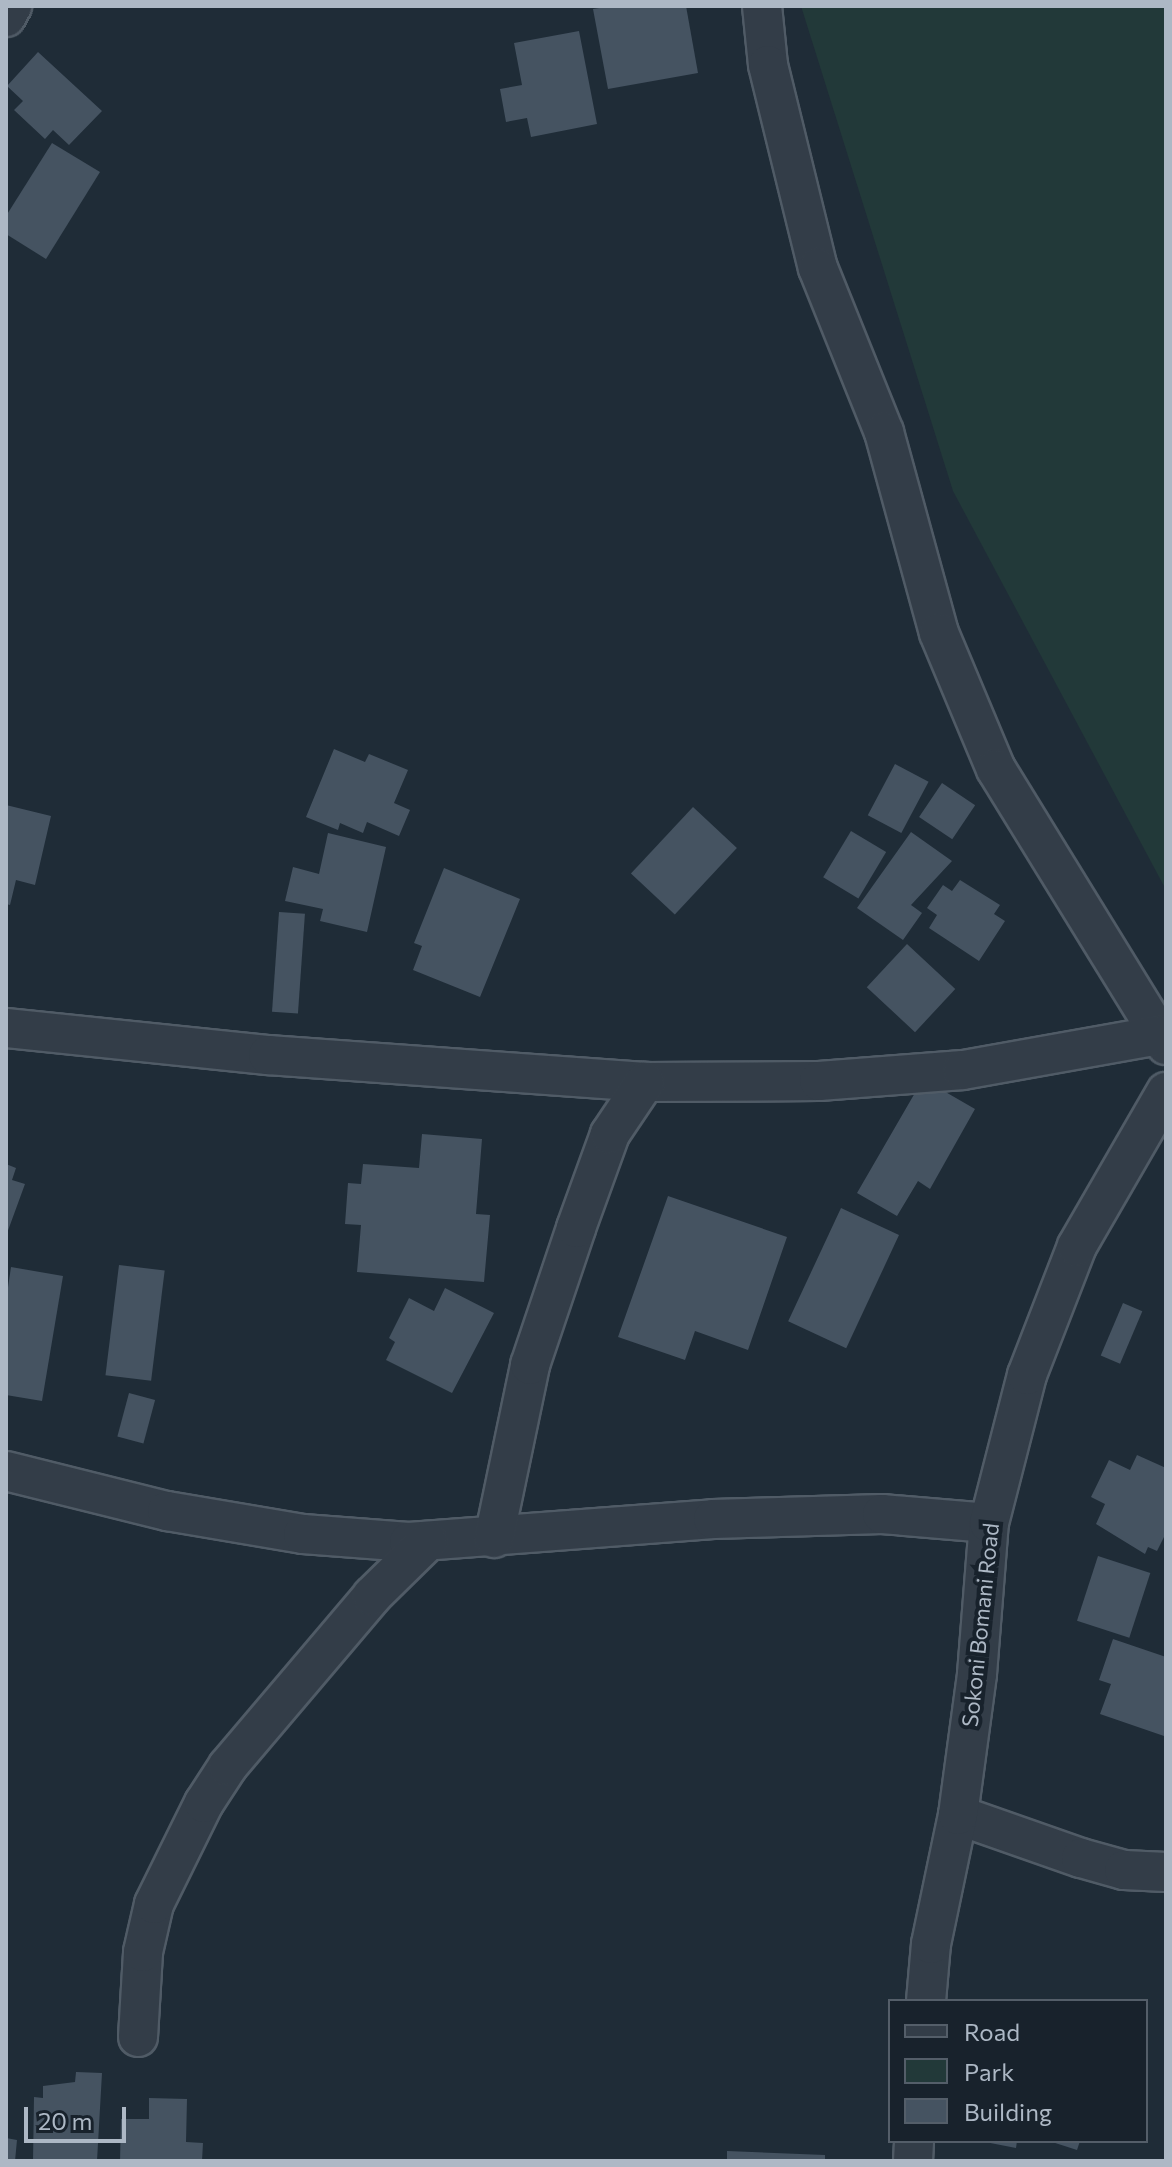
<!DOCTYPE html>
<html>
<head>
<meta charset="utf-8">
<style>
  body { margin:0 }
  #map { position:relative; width:1172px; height:2167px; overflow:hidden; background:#1f2c37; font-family:Commissioner,sans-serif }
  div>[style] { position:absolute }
  .green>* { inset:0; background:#223939 }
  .building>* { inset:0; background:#455361; transform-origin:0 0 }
  .roads { filter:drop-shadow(2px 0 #505b66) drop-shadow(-2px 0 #505b66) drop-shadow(0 2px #505b66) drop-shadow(0 -2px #505b66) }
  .minor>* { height:38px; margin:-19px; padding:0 19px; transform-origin:19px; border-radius:19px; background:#333d48 }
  span { translate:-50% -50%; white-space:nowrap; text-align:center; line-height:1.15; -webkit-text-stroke:8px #18222c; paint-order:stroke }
  .street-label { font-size:22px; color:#adb8c5 }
  .frame { position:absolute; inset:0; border:8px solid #adb8c5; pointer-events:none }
  .legend { position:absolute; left:888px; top:1999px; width:260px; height:144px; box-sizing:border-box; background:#18222c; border:2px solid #545e69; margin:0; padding:10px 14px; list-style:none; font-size:24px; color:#adb8c5 }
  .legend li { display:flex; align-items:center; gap:16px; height:40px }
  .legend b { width:40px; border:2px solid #545e69 }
  .scale { position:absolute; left:24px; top:2107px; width:102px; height:36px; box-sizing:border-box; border:4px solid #adb8c5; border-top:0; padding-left:10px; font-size:24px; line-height:28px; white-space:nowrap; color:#adb8c5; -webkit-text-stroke:6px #18222c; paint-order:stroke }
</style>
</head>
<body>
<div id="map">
  <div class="green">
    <div style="clip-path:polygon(801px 6px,1166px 6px,1165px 888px,953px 491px)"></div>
  </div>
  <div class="building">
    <div style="clip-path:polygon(612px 6px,686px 6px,698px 73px,608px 89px,593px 9px)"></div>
    <div style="clip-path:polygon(579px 31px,597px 124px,531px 137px,527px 118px,506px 122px,500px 89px,522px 85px,514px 43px)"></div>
    <div style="clip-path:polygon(38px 52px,102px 111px,69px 145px,53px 130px,45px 139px,14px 110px,23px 101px,7px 86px)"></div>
    <div style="clip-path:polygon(52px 143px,100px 172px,46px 259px,6px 234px,6px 216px)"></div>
    <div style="clip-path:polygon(334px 749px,365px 762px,369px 754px,408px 770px,394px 803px,410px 810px,399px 836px,367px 822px,363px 833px,340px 823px,338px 830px,306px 817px)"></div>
    <div style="left:895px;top:764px;width:38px;height:58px;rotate:28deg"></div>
    <div style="left:942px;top:783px;width:40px;height:41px;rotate:34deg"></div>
    <div style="clip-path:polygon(6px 805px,51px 816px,35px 885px,16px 880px,10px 905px,6px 904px)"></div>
    <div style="left:693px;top:807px;width:60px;height:91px;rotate:43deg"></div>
    <div style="left:851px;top:831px;width:41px;height:54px;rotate:31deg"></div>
    <div style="clip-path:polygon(911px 832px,952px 861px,911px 905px,922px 913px,903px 940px,857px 908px)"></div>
    <div style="clip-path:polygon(328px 833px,386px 847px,367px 932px,320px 921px,323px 909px,285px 901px,293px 867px,319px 874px)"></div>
    <div style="clip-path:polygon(444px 868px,520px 899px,480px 997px,413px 970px,422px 946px,414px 943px)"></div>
    <div style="clip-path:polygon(960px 880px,1000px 905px,994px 914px,1005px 921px,979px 961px,929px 928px,937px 915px,927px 908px,943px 885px,952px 891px)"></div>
    <div style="left:279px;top:912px;width:26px;height:100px;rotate:4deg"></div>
    <div style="left:907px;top:944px;width:66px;height:59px;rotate:43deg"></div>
    <div style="clip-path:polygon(923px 1079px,975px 1109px,930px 1189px,918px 1181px,897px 1216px,857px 1193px)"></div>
    <div style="clip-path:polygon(422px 1134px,482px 1139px,476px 1214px,490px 1215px,484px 1282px,357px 1272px,361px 1225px,345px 1224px,348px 1183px,361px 1184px,363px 1164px,419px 1168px)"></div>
    <div style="clip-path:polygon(6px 1164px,16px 1168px,12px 1180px,25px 1184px,6px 1236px)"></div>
    <div style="clip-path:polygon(668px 1196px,787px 1237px,748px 1350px,695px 1331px,685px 1360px,618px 1337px)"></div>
    <div style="left:841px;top:1208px;width:64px;height:125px;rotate:25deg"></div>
    <div style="left:119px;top:1265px;width:46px;height:111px;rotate:7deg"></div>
    <div style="clip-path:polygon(11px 1267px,63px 1276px,42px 1401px,6px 1395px,6px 1301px)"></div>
    <div style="clip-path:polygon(445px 1288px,494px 1313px,452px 1393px,386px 1360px,395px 1342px,389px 1338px,409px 1298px,434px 1311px)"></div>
    <div style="left:1123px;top:1303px;width:21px;height:57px;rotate:23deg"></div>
    <div style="left:129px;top:1393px;width:27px;height:45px;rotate:15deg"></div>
    <div style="clip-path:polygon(1137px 1455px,1166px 1468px,1166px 1533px,1157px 1551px,1148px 1547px,1145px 1554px,1096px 1524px,1105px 1504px,1091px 1497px,1109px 1460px,1130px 1470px)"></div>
    <div style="left:1098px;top:1556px;width:55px;height:68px;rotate:18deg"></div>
    <div style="clip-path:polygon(1113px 1639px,1166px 1657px,1164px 1736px,1100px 1714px,1111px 1684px,1099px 1680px)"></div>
    <div style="clip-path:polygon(76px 2072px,102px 2073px,97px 2161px,33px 2161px,34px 2097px,43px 2098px,43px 2086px,75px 2082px)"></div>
    <div style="clip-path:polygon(149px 2098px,187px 2099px,186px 2142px,203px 2143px,202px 2161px,120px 2161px,121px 2119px,149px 2119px)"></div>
    <div style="clip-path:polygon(6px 2138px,17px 2140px,15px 2161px,6px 2161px)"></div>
    <div style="clip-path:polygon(980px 2141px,1017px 2141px,1016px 2148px)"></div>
    <div style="clip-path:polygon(1049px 2141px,1080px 2141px,1077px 2150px)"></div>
    <div style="clip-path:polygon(727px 2151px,825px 2155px,825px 2161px,727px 2161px)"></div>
  </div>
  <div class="roads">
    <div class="minor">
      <div style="left:762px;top:6px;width:59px;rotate:84.2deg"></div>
      <div style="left:768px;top:65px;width:209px;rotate:76.2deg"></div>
      <div style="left:818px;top:268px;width:177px;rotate:68.1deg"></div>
      <div style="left:884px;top:432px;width:208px;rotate:74.7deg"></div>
      <div style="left:939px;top:633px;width:147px;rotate:67.3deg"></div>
      <div style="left:996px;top:769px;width:324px;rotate:58.4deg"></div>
      <div style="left:6px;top:17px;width:13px;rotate:-61deg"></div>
      <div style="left:6px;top:1028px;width:263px;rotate:5.9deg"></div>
      <div style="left:268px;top:1055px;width:378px;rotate:4.1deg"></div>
      <div style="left:645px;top:1082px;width:174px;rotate:-0.3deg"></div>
      <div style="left:819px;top:1081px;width:144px;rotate:-4.4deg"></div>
      <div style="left:963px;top:1070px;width:200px;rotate:-10.1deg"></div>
      <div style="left:6px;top:1471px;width:166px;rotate:14deg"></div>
      <div style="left:167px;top:1511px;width:138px;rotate:9.6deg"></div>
      <div style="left:303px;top:1534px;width:106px;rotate:4.3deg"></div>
      <div style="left:409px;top:1542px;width:305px;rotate:-4.3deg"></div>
      <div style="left:713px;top:1519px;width:169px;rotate:-1.7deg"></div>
      <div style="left:882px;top:1514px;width:107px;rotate:4.8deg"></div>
      <div style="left:494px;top:1538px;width:177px;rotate:-78.2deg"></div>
      <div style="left:530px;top:1365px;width:145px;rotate:-71.4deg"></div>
      <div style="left:576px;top:1228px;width:100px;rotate:-70.1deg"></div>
      <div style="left:610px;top:1134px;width:63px;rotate:-56.1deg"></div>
      <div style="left:958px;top:1815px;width:130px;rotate:19.3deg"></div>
      <div style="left:1081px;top:1858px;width:45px;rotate:15.6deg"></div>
      <div style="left:1124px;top:1870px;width:42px;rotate:2.7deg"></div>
      <div style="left:926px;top:2001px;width:57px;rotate:-85deg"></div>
      <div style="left:931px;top:1944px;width:132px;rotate:-78.2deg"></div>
      <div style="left:958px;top:1815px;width:142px;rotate:-82.3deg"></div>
      <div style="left:977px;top:1674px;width:151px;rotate:-85.5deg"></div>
      <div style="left:989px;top:1523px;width:153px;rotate:-75.6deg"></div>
      <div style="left:1027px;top:1375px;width:138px;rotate:-68.8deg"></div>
      <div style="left:1077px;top:1246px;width:178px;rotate:-60deg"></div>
      <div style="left:138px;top:2037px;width:85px;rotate:-86.6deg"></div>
      <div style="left:143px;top:1952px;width:49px;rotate:-77.1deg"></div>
      <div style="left:154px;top:1904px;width:113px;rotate:-63.7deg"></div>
      <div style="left:204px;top:1803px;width:44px;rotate:-57deg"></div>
      <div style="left:228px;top:1766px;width:223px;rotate:-49.7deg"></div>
      <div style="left:372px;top:1596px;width:78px;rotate:-44.5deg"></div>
      <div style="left:913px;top:2161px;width:20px;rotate:-87deg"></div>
    </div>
  </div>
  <div class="street-label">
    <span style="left:980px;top:1625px;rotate:-84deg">Sokoni Bomani Road</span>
  </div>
  <div class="frame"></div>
  <ul class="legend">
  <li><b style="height:10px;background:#333d48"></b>Road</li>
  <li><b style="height:22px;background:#223939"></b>Park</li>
  <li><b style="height:22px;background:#455361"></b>Building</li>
  </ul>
  <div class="scale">20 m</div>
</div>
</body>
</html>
